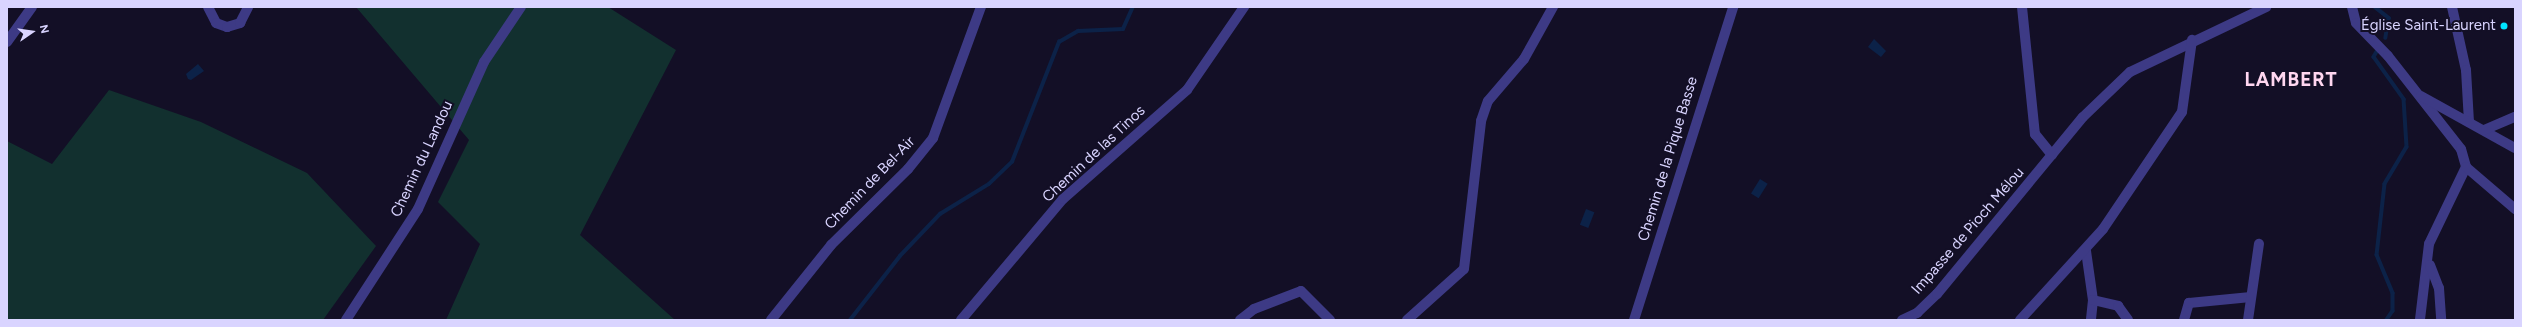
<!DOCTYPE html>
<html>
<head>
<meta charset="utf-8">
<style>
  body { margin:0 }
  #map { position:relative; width:2522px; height:327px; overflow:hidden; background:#130f26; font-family:Figtree,sans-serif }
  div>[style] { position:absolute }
  .green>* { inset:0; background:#12302f }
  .water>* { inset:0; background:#0c2248; transform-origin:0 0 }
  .stream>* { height:3.5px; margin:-1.75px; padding:0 1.75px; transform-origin:1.75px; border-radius:1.75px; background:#0c2248 }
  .street>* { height:10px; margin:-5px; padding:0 5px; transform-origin:5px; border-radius:5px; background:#3d3a85 }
  .dots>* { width:11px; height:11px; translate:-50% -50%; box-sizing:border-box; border:2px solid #130f26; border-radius:50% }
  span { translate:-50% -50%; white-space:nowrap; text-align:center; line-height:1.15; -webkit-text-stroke:4px #130f26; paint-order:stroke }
  .poi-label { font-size:15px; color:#d9d4ff }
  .right { translate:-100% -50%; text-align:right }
  .street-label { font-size:15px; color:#d9d4ff }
  .district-label { font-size:19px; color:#ffd6f0; font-weight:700; letter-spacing:1px }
  .frame { position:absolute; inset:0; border:8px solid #d9d4ff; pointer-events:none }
  .north { position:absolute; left:12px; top:12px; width:40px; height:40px; -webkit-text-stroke:3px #130f26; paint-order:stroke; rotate:77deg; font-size:11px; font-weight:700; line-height:16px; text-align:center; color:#d9d4ff }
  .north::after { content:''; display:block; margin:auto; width:14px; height:18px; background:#d9d4ff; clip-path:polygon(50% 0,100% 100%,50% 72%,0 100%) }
</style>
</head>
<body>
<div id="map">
  <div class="green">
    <div style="clip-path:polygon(356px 7px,608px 7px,676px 50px,580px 235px,675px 320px,446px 320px,480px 244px,438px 202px,469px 140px)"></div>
    <div style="clip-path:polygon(109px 90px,201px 122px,307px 173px,376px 246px,323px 320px,7px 320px,7px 141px,52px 164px)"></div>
  </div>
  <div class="water">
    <div style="clip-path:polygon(1874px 39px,1886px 51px,1881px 57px,1868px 47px)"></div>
    <div style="clip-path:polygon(198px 64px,204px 71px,191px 80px,188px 79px,186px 74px)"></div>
    <div style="left:1760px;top:179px;width:9px;height:17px;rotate:32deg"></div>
    <div style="left:1586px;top:209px;width:9px;height:17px;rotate:21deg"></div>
  </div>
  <div class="stream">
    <div style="left:2375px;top:7px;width:18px;rotate:38deg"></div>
    <div style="left:2389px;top:18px;width:20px;rotate:99deg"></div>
    <div style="left:2377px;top:52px;width:6px;rotate:121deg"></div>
    <div style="left:2374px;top:57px;width:52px;rotate:54.5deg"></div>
    <div style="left:2404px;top:99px;width:48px;rotate:86.4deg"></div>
    <div style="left:2407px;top:147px;width:43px;rotate:120.7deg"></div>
    <div style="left:2385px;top:184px;width:71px;rotate:96.4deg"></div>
    <div style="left:2377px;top:255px;width:41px;rotate:67.2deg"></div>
    <div style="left:2393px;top:293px;width:18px;rotate:90deg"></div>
    <div style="left:2393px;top:311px;width:11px;rotate:124deg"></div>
    <div style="left:850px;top:320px;width:81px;rotate:-52deg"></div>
    <div style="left:900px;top:256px;width:58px;rotate:-46.4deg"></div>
    <div style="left:940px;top:214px;width:57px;rotate:-31.5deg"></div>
    <div style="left:989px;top:184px;width:32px;rotate:-44deg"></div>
    <div style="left:1012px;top:162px;width:129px;rotate:-68.6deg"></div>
    <div style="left:1059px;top:42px;width:22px;rotate:-30deg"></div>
    <div style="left:1078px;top:31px;width:45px;rotate:-2.5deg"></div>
    <div style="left:1123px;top:29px;width:24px;rotate:-66deg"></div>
  </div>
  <div class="street">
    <div style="left:208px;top:7px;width:18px;rotate:63deg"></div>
    <div style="left:216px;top:23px;width:12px;rotate:20deg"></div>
    <div style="left:227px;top:27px;width:14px;rotate:-17deg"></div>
    <div style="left:240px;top:23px;width:18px;rotate:-63deg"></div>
    <div style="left:2022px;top:7px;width:128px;rotate:84.2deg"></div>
    <div style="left:2035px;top:134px;width:27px;rotate:51deg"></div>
    <div style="left:2352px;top:7px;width:16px;rotate:76deg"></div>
    <div style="left:2356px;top:23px;width:46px;rotate:45.9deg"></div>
    <div style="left:2388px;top:56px;width:118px;rotate:51.9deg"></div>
    <div style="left:2461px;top:149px;width:19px;rotate:74deg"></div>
    <div style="left:2466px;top:167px;width:85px;rotate:115.7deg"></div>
    <div style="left:2429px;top:244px;width:77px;rotate:96.8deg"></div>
    <div style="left:2452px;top:7px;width:65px;rotate:77.5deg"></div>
    <div style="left:2466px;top:70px;width:52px;rotate:86.7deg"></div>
    <div style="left:7px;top:42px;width:43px;rotate:-54.5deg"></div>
    <div style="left:2421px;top:96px;width:107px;rotate:29deg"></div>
    <div style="left:2484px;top:130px;width:34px;rotate:-23deg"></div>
    <div style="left:2466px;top:167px;width:65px;rotate:40.6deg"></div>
    <div style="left:2086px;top:251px;width:49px;rotate:81.9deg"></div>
    <div style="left:2093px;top:300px;width:20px;rotate:96deg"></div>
    <div style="left:2430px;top:265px;width:25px;rotate:69deg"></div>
    <div style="left:2439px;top:288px;width:32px;rotate:86deg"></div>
    <div style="left:2093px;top:300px;width:26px;rotate:13deg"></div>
    <div style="left:2118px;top:306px;width:17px;rotate:54deg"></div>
    <div style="left:346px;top:320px;width:132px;rotate:-57deg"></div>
    <div style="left:418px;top:209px;width:161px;rotate:-65.8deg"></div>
    <div style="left:484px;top:62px;width:66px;rotate:-56.1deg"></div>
    <div style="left:771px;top:320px;width:96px;rotate:-51.3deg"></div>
    <div style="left:831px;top:245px;width:108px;rotate:-44.6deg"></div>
    <div style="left:908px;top:169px;width:40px;rotate:-51deg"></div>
    <div style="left:933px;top:138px;width:140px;rotate:-69.9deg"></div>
    <div style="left:961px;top:320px;width:158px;rotate:-49.9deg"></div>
    <div style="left:1063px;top:199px;width:165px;rotate:-41.3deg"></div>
    <div style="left:1187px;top:90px;width:101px;rotate:-55.5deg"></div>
    <div style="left:1240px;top:320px;width:18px;rotate:-38deg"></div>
    <div style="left:1254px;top:309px;width:50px;rotate:-21deg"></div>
    <div style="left:1301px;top:291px;width:41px;rotate:45deg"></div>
    <div style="left:1407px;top:320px;width:76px;rotate:-41.8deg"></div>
    <div style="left:1464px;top:269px;width:149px;rotate:-83.4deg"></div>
    <div style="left:1481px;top:121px;width:21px;rotate:-71deg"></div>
    <div style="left:1488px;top:101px;width:55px;rotate:-49.4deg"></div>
    <div style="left:1524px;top:59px;width:60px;rotate:-60.9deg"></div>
    <div style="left:1634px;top:320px;width:328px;rotate:-72.4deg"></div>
    <div style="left:1902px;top:320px;width:17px;rotate:-25deg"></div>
    <div style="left:1917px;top:313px;width:28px;rotate:-44deg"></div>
    <div style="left:1937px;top:294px;width:229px;rotate:-50.5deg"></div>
    <div style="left:2083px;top:117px;width:65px;rotate:-43.8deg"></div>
    <div style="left:2130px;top:72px;width:151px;rotate:-25.5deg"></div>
    <div style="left:2020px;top:320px;width:123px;rotate:-47.6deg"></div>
    <div style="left:2103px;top:229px;width:141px;rotate:-56deg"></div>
    <div style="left:2182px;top:112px;width:73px;rotate:-82.1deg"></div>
    <div style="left:2184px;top:320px;width:18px;rotate:-74deg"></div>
    <div style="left:2189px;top:303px;width:62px;rotate:-5.5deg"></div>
    <div style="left:2248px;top:320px;width:77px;rotate:-81.8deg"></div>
  </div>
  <div class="dots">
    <div style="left:2504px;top:26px;background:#00e5ff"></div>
  </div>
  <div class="poi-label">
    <span class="right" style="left:2496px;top:26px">Église Saint-Laurent</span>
  </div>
  <div class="street-label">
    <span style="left:1094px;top:154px;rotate:-43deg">Chemin de las Tinos</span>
    <span style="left:422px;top:159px;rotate:-65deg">Chemin du Landou</span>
    <span style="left:1668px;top:159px;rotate:-73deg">Chemin de la Pique Basse</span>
    <span style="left:870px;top:183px;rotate:-46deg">Chemin de Bel-Air</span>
    <span style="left:1968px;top:231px;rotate:-49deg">Impasse de Pioch Mélou</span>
  </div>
  <div class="district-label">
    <span style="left:2291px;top:80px">LAMBERT</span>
  </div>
  <div class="frame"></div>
  <div class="north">N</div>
</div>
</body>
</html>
